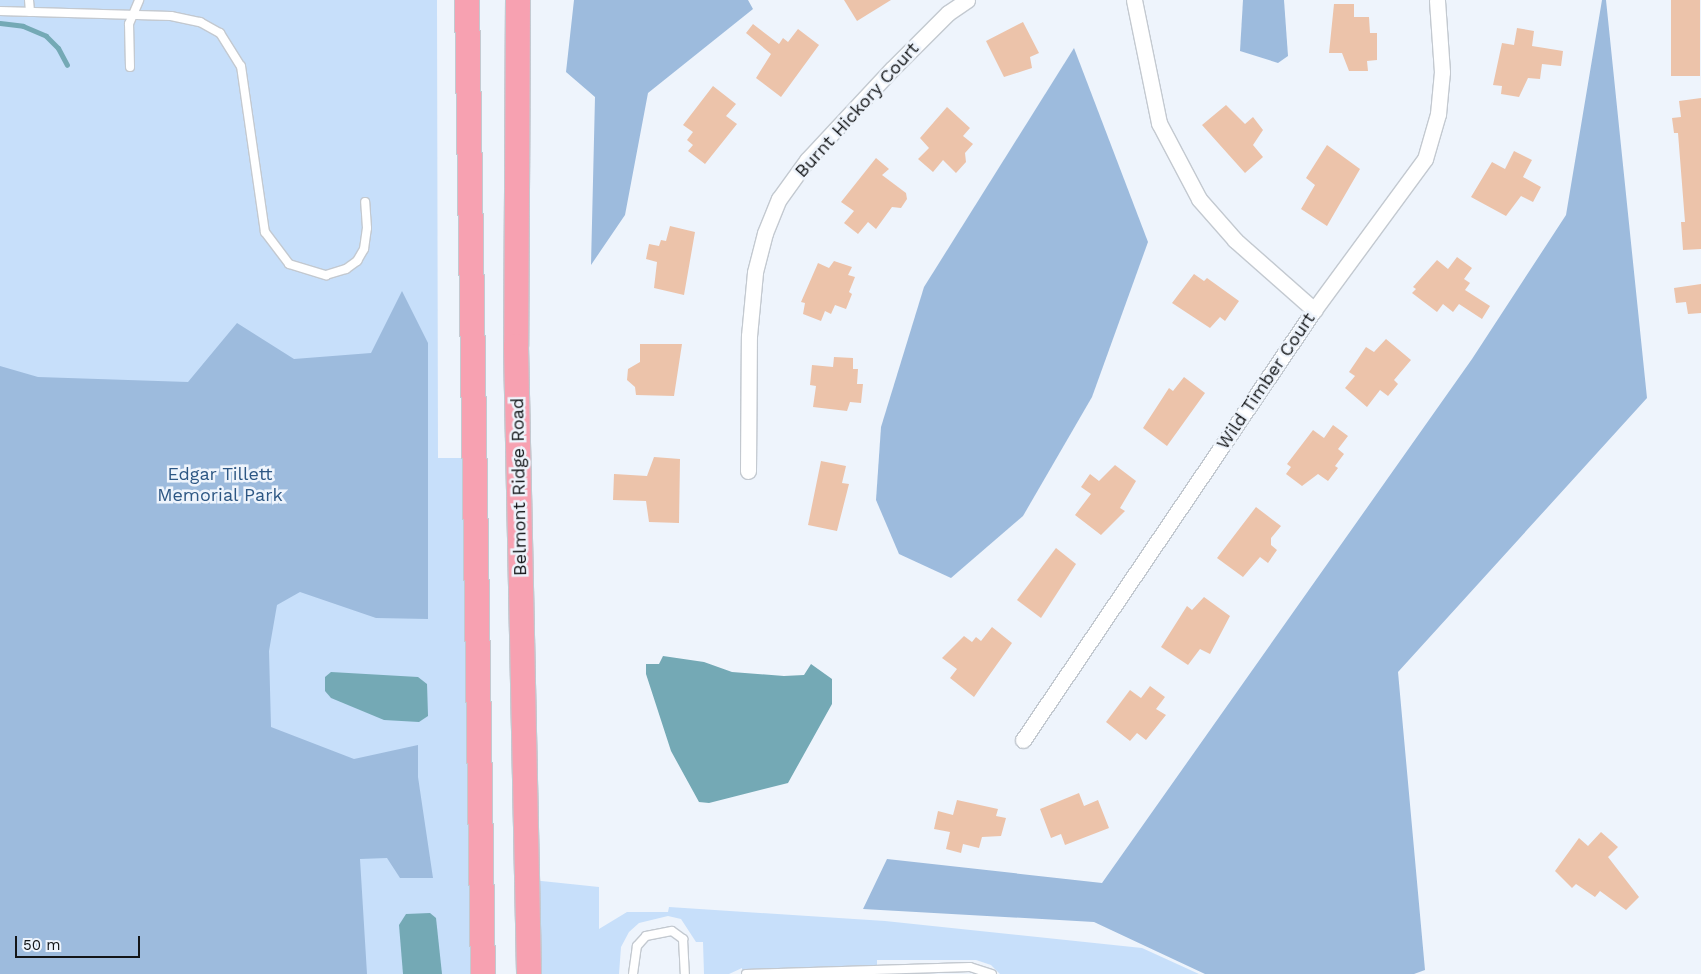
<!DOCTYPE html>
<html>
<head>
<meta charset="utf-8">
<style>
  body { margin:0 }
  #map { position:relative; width:1701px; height:974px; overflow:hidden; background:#eef4fc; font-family:"Work Sans",sans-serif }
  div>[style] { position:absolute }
  .green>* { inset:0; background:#c7dffa }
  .forest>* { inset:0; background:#9dbbdd }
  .water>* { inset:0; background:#74a9b5 }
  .stream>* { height:5px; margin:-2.5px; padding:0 2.5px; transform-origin:2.5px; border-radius:2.5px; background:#74a9b5 }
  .building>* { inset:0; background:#ecc3aa; transform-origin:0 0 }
  .roads { filter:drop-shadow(1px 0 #c3c9d0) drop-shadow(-1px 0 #c3c9d0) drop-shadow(0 1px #c3c9d0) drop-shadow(0 -1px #c3c9d0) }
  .service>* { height:8px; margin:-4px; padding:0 4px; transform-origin:4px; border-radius:4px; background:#fff }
  .minor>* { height:15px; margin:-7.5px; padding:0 7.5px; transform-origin:7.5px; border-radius:7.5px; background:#fff }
  .primary>* { height:24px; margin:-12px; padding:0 12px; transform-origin:12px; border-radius:12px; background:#f7a1b1 }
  span { translate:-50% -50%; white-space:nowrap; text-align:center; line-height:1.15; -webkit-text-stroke:5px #eef4fc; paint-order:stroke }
  .street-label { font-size:18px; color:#131517 }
  .park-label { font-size:18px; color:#2d5784 }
  .scale { position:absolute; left:15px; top:936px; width:125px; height:22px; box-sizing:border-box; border:2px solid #131517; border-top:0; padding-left:6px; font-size:15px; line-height:18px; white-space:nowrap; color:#131517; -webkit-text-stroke:4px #eef4fc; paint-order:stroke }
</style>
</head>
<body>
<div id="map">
  <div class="green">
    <div style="clip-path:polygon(0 0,437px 0,438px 458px,479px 458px,489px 974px,0 974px)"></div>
    <div style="clip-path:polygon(532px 880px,599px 887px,599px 929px,627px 912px,668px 912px,669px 907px,885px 921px,1142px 948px,1199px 974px,1000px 974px,991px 965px,976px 960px,877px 960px,877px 974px,742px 974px,742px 968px,729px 974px,704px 974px,703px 942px,696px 942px,681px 919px,668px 916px,639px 923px,629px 932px,621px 947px,619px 974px,533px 974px)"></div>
  </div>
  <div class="forest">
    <div style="clip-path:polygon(574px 0,748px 0,753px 9px,648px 93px,625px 215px,591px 265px,595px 97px,566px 72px)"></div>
    <div style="clip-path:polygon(1243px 0,1284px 0,1288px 56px,1278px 63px,1240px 51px)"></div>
    <div style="clip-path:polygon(1602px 0,1606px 0,1647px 398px,1398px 672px,1425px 970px,1414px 974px,1205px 974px,1094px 922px,863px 909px,887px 859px,1102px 883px,1472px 359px,1566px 215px)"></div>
    <div style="clip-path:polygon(1074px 48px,1148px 242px,1092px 397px,1023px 516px,951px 578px,899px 554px,876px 500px,881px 427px,924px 287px)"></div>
    <div style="clip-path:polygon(402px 291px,428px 343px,428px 619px,376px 618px,300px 592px,277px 605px,269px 651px,271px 727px,354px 759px,418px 745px,418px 777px,433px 878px,400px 878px,387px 858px,360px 859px,367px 974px,0 974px,0 366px,38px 377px,188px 382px,237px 323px,294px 359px,371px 353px)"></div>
  </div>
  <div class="water">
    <div style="clip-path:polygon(663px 656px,704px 662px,732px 672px,784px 676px,804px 675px,811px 664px,832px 679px,832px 704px,788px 783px,709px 803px,699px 802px,671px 751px,646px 674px,646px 664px,659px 664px)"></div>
    <div style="clip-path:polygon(331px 672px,418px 677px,427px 684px,428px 716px,419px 722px,384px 720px,331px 698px,325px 691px,325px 677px)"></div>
    <div style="clip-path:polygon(406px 914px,430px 913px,436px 918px,442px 974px,403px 974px,399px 925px)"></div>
  </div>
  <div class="stream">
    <div style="left:0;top:23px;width:23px;rotate:7deg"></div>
    <div style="left:23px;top:26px;width:25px;rotate:23deg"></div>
    <div style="left:46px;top:36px;width:17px;rotate:45deg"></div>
    <div style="left:58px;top:48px;width:19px;rotate:62deg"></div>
  </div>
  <div class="building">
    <div style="clip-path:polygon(844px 0,891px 0,857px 21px)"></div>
    <div style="left:1671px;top:0;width:29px;height:76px"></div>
    <div style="clip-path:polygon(1334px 4px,1354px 4px,1354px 17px,1369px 17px,1370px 33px,1377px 33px,1377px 60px,1367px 61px,1368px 71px,1349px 71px,1342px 53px,1329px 53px)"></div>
    <div style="clip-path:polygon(1023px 22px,1039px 53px,1030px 57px,1032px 68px,1004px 77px,986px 41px)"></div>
    <div style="clip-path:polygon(753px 24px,779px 44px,783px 38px,788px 42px,798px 29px,819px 45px,781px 97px,756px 78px,771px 54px,746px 33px)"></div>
    <div style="clip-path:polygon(1517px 28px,1534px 31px,1532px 46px,1563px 51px,1561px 66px,1542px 64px,1540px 79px,1528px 78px,1519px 97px,1501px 94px,1502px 86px,1493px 85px,1502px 43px,1514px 45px)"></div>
    <div style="clip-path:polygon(713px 86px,736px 104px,726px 116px,737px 124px,705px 164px,688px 151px,693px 145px,687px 140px,693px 132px,683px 125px)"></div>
    <div style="clip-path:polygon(1701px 98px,1701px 249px,1683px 250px,1681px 222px,1685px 222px,1678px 133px,1674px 133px,1672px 118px,1681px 117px,1679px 101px)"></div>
    <div style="clip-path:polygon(1226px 105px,1245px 124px,1253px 117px,1263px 130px,1253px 145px,1263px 157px,1245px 173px,1202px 125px)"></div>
    <div style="clip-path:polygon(947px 107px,970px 128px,963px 136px,973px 144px,965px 153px,966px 162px,956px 173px,943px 160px,933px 172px,918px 159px,929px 148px,920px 138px)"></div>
    <div style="clip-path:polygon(1327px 145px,1360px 169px,1327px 226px,1301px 209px,1315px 185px,1306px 178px)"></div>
    <div style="clip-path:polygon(1514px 151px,1532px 160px,1523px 177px,1541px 187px,1533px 202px,1521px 196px,1506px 216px,1471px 197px,1492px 162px,1505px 169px)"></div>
    <div style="clip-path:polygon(876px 158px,889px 169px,882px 175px,906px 193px,907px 199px,901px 208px,892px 207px,876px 229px,868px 222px,858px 234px,844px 223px,854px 211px,841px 202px)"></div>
    <div style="clip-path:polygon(670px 226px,695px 232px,684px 295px,654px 288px,657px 262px,646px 259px,649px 244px,659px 246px,661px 240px,666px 241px)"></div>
    <div style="clip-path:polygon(1457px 257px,1472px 268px,1464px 279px,1470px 283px,1465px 290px,1490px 306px,1482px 319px,1459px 304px,1453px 312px,1443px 304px,1437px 312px,1412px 293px,1416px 289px,1413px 287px,1437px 260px,1448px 269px)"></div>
    <div style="clip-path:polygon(834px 261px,852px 267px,848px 275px,855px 277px,849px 292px,852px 294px,846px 309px,835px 305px,831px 314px,825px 311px,821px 321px,803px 314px,805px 303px,801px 302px,818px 263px,829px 268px)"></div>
    <div style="clip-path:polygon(1194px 274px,1204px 281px,1207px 278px,1239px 301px,1225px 321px,1220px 317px,1210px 328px,1172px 303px)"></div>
    <div style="clip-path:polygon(1701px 284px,1701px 313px,1688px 314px,1686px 302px,1676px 303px,1674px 288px)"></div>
    <div style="clip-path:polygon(1386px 339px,1411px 360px,1394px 380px,1398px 384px,1388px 396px,1380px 390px,1367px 407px,1345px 388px,1355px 376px,1349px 372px,1366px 347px,1374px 352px)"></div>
    <div style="clip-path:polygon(640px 344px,682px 344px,674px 396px,636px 395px,635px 387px,627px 380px,628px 369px,640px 362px)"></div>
    <div style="clip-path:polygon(834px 357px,853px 358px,853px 369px,858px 369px,857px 384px,863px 384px,861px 403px,850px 402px,847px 411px,813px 407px,816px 386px,810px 385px,812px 365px,833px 367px)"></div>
    <div style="clip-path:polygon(1184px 377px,1205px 393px,1167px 446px,1143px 428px,1169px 388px,1173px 391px)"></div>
    <div style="clip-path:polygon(1333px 425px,1348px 436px,1338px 449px,1344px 454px,1335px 466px,1338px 468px,1328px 481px,1318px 474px,1302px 486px,1286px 474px,1291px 467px,1287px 464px,1313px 430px,1324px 438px)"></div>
    <div style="clip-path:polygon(654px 457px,680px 459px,679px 523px,649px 522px,646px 501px,613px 500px,614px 474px,647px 476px)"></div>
    <div style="clip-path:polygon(821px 461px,846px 466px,842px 483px,849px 484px,837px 531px,808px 525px)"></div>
    <div style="clip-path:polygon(1115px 465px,1136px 481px,1120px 508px,1125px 511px,1101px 535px,1075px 515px,1091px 494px,1081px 487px,1090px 474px,1099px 481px)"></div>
    <div style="clip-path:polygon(1256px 507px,1281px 526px,1271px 538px,1271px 545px,1277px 550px,1268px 563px,1260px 557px,1243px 577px,1217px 558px)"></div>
    <div style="clip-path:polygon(1056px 548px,1076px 564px,1041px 618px,1017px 600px)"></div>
    <div style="clip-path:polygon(1204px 597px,1230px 616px,1210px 654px,1200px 649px,1188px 665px,1161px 647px,1187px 606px,1192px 610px)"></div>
    <div style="clip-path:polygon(992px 627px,1012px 643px,974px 697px,950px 678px,957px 669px,942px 658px,964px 636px,972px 642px,976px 637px,981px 641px)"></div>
    <div style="clip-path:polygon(1150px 686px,1165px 697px,1156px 709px,1166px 715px,1146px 740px,1137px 733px,1130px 741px,1106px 722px,1130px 690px,1141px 698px)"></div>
    <div style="clip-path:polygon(1079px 793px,1084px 806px,1098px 800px,1109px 828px,1065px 845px,1061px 834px,1051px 838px,1040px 809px)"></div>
    <div style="clip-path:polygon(957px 800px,998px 809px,996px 816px,1006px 818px,1001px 836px,982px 837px,979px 848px,963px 844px,961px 853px,946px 849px,950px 832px,934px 829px,938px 811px,953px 815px)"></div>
    <div style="clip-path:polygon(1601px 832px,1618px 847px,1608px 857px,1639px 897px,1626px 910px,1600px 891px,1595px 897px,1576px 884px,1572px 888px,1555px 871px,1579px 838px,1588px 846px)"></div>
  </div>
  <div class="roads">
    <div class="service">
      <div style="left:29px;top:0;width:12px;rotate:85deg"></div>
      <div style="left:0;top:11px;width:171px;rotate:1.7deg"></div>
      <div style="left:171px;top:16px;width:30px;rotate:12deg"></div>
      <div style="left:200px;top:22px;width:23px;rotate:29deg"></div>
      <div style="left:220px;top:33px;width:39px;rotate:58deg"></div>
      <div style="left:241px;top:66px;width:168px;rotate:81.8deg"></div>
      <div style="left:265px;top:232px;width:40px;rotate:53deg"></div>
      <div style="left:289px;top:264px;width:39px;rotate:17deg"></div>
      <div style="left:326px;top:275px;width:21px;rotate:-17deg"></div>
      <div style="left:346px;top:269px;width:14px;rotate:-36deg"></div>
      <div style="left:357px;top:261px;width:14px;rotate:-60deg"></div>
      <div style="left:364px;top:249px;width:21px;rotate:-82deg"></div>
      <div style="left:367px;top:228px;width:26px;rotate:-94deg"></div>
      <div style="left:130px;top:67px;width:43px;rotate:-91.3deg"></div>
      <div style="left:129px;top:24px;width:26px;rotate:-67deg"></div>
      <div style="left:633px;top:974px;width:28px;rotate:-82deg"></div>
      <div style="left:637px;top:946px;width:13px;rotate:-48deg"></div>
      <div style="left:646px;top:936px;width:26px;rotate:-11deg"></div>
      <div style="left:672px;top:931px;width:14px;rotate:36deg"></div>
      <div style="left:683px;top:939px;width:35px;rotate:87deg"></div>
      <div style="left:746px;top:974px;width:224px;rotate:-1.8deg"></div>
      <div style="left:970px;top:967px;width:23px;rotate:18deg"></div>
    </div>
    <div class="minor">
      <div style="left:1134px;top:0;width:126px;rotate:78.5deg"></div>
      <div style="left:1159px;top:123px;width:86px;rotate:62.2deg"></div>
      <div style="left:1199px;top:199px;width:55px;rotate:48.7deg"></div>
      <div style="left:1235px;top:240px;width:106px;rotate:41.5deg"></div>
      <div style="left:748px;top:471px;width:135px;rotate:-89.6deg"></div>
      <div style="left:749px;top:336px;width:64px;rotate:-84.6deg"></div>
      <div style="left:755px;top:272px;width:40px;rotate:-75.6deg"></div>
      <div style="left:765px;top:233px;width:37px;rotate:-68deg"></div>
      <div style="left:779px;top:199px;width:48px;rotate:-54.3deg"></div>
      <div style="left:807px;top:160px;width:125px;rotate:-47deg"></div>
      <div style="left:892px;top:69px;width:79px;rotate:-45deg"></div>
      <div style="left:948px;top:13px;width:23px;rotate:-34deg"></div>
      <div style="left:1023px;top:740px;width:519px;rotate:-55.91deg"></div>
      <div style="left:1314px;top:310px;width:187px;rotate:-53.7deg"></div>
      <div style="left:1425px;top:159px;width:47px;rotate:-73.9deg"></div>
      <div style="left:1438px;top:114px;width:42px;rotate:-84.6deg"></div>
      <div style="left:1442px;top:72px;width:72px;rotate:-94deg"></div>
    </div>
    <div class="primary">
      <div style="left:467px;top:0;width:974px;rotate:89.06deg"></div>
      <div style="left:518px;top:0;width:346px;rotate:90.3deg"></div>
      <div style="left:516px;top:346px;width:628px;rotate:88.81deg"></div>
    </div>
  </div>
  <div class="street-label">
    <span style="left:857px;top:110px;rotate:-48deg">Burnt Hickory Court</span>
    <span style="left:1266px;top:381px;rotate:-56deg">Wild Timber Court</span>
    <span style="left:519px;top:487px;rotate:-91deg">Belmont Ridge Road</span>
  </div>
  <div class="park-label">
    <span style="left:220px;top:485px">Edgar Tillett<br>Memorial Park</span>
  </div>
  <div class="scale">50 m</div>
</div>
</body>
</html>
